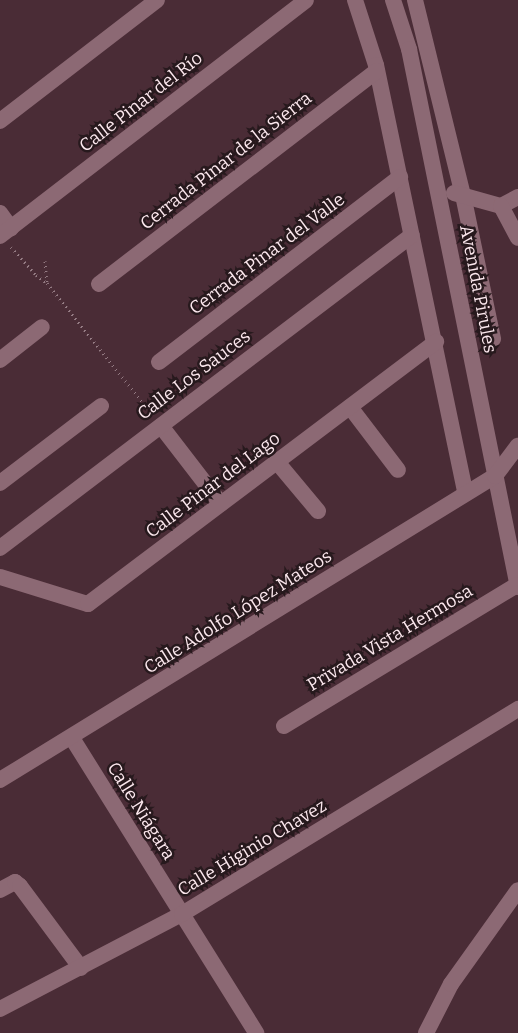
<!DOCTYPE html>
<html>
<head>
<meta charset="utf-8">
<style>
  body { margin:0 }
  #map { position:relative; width:518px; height:1033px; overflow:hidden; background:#4a2c36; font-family:Bitter,serif }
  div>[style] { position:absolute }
  .path>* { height:3px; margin-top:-1.5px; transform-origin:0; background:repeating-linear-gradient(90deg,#957c84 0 1px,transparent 0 5px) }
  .minor>* { height:16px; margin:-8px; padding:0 8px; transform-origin:8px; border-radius:8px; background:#8c6974 }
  span { translate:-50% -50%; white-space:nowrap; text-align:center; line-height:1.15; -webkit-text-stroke:5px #27191d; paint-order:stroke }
  .street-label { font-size:18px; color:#fce8ee }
</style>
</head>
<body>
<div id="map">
  <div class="path">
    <div style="left:11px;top:247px;width:38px;rotate:48deg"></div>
    <div style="left:36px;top:275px;width:14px;rotate:36deg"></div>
    <div style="left:47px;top:283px;width:168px;rotate:51.3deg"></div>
    <div style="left:45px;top:261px;width:21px;rotate:85deg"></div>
  </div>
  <div class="minor">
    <div style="left:355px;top:0;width:68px;rotate:72.1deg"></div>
    <div style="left:376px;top:65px;width:438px;rotate:78.2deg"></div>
    <div style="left:393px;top:0;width:52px;rotate:71.9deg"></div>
    <div style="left:409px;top:49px;width:549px;rotate:78.55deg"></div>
    <div style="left:415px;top:0;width:201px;rotate:76.2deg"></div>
    <div style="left:463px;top:195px;width:147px;rotate:78.2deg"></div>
    <div style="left:0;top:121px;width:198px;rotate:-37.6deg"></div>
    <div style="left:454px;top:193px;width:49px;rotate:15.5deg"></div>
    <div style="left:501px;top:206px;width:19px;rotate:-28deg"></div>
    <div style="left:501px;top:206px;width:36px;rotate:62deg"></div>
    <div style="left:0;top:213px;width:19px;rotate:54deg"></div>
    <div style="left:0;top:236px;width:386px;rotate:-37.6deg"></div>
    <div style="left:99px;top:284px;width:350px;rotate:-37.5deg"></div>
    <div style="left:0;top:360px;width:53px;rotate:-38.2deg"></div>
    <div style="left:159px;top:362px;width:304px;rotate:-37.5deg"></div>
    <div style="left:350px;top:407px;width:79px;rotate:52.7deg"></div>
    <div style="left:161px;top:426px;width:98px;rotate:52.4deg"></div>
    <div style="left:277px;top:462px;width:64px;rotate:50.1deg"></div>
    <div style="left:0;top:483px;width:127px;rotate:-37.3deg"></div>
    <div style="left:0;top:548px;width:517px;rotate:-37.22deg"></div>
    <div style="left:0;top:577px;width:92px;rotate:17.1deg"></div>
    <div style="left:88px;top:604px;width:436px;rotate:-37deg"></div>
    <div style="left:284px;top:726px;width:272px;rotate:-31.2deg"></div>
    <div style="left:72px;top:738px;width:348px;rotate:58deg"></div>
    <div style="left:0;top:780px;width:581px;rotate:-31.56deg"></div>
    <div style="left:495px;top:476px;width:38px;rotate:-53deg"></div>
    <div style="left:0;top:890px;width:17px;rotate:-28deg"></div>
    <div style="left:15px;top:882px;width:6px;rotate:39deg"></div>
    <div style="left:20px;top:886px;width:102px;rotate:53.4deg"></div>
    <div style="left:0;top:1009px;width:205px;rotate:-27.6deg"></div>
    <div style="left:182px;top:914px;width:394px;rotate:-31.4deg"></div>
    <div style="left:426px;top:1033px;width:55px;rotate:-63deg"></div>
    <div style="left:451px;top:984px;width:115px;rotate:-54.5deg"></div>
  </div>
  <div class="street-label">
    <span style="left:141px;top:102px;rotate:-38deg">Calle Pinar del Río</span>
    <span style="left:226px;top:161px;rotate:-38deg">Cerrada Pinar de la Sierra</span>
    <span style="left:267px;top:254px;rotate:-37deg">Cerrada Pinar del Valle</span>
    <span style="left:478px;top:289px;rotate:79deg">Avenida Pirules</span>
    <span style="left:194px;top:375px;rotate:-37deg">Calle Los Sauces</span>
    <span style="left:213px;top:485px;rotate:-37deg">Calle Pinar del Lago</span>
    <span style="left:238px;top:612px;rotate:-32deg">Calle Adolfo López Mateos</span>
    <span style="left:390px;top:638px;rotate:-31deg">Privada Vista Hermosa</span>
    <span style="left:141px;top:811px;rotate:58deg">Calle Niágara</span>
    <span style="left:252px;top:848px;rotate:-31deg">Calle Higinio Chavez</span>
  </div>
</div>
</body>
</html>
